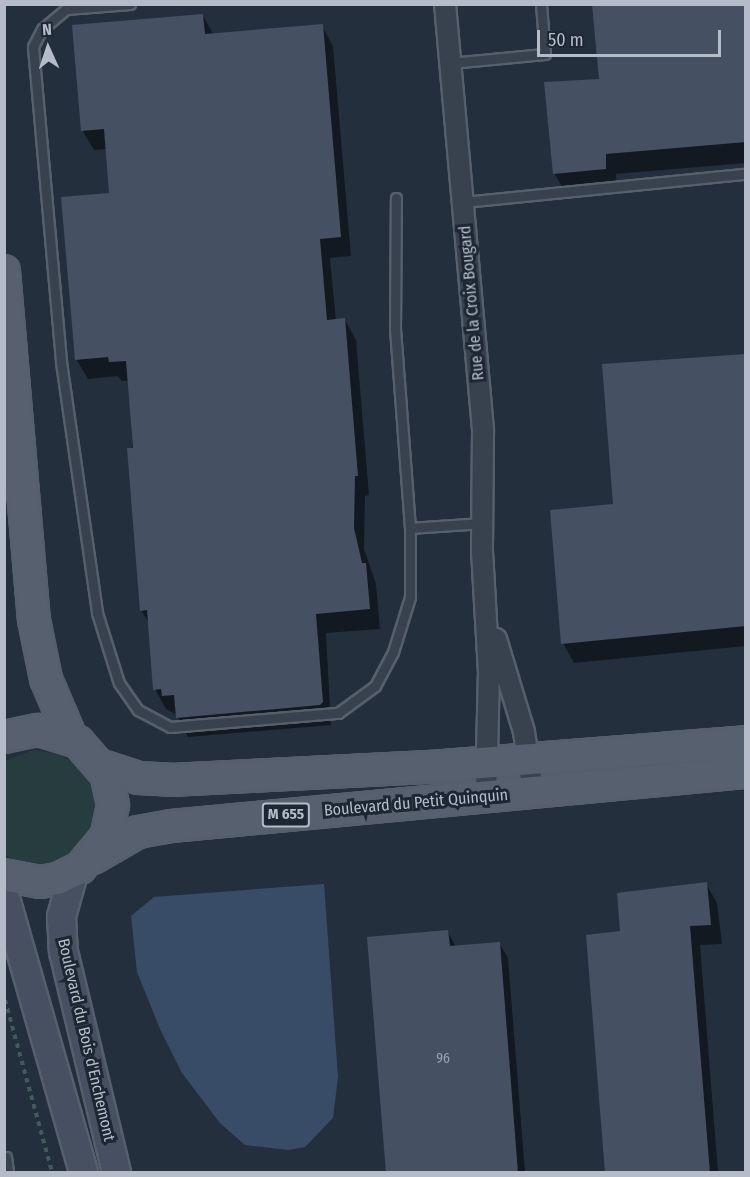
<!DOCTYPE html>
<html>
<head>
<meta charset="utf-8">
<style>
  body { margin:0 }
  #map { position:relative; width:750px; height:1177px; overflow:hidden; background:#242f3e; font-family:"Fira Sans Condensed",sans-serif }
  div>[style] { position:absolute }
  .green>* { inset:0; background:#263c3f }
  .water>* { inset:0; background:#394c67 }
  .shadow>* { inset:0; background:#0007 }
  .building>* { inset:0; background:#455162 }
  .path>* { height:4px; margin-top:-2px; transform-origin:0; background:repeating-linear-gradient(90deg,#44595c 0 4.5px,transparent 0 9px) }
  .roads { filter:drop-shadow(2px 0 #565f6c) drop-shadow(-2px 0 #565f6c) drop-shadow(0 2px #565f6c) drop-shadow(0 -2px #565f6c) }
  .service>* { height:9px; margin:-4.5px; padding:0 4.5px; transform-origin:4.5px; border-radius:4.5px; background:#38414e }
  .minor>* { height:20px; margin:-10px; padding:0 10px; transform-origin:10px; border-radius:10px; background:#38414e }
  .secondary>* { height:27px; margin:-13.5px; padding:0 13.5px; transform-origin:13.5px; border-radius:13.5px; background:#465061 }
  .primary>* { height:30px; margin:-15px; padding:0 15px; transform-origin:15px; border-radius:15px; background:#56606e }
  span { translate:-50% -50%; white-space:nowrap; text-align:center; line-height:1.15; -webkit-text-stroke:6px #1d2633; paint-order:stroke }
  .number-label { font-size:14px; color:#98a1af }
  .number-label span { -webkit-text-stroke-width:0 }
  .shield-label span { padding:2px 4px; background:#1d2633; border:2px solid; border-radius:4px; -webkit-text-stroke-width:0 }
  .shield-label { font-size:15px; color:#b4bcc9; font-weight:700 }
  .street-label { font-size:16px; color:#b4bcc9 }
  .frame { position:absolute; inset:0; border:6px solid #b4bcc9; pointer-events:none }
  .north { position:absolute; left:18px; top:18px; width:60px; height:60px; -webkit-text-stroke:4px #1d2633; paint-order:stroke; rotate:357deg; font-size:16px; font-weight:700; line-height:24px; text-align:center; color:#b4bcc9 }
  .north::after { content:''; display:block; margin:auto; width:21px; height:27px; background:#b4bcc9; clip-path:polygon(50% 0,100% 100%,50% 72%,0 100%) }
  .scale { position:absolute; left:537px; top:30px; width:184px; height:27px; box-sizing:border-box; border:3px solid #b4bcc9; border-top:0; padding-left:8px; font-size:18px; line-height:21px; white-space:nowrap; color:#b4bcc9; -webkit-text-stroke:4px #1d2633; paint-order:stroke }
</style>
</head>
<body>
<div id="map">
  <div class="green">
    <div style="clip-path:polygon(34px 750px,61px 755px,76px 765px,88px 778px,96px 804px,91px 831px,75px 853px,42px 866px,23px 864px,5px 855px,5px 761px)"></div>
  </div>
  <div class="water">
    <div style="clip-path:polygon(324px 884px,338px 1077px,333px 1118px,305px 1147px,288px 1150px,245px 1145px,220px 1123px,182px 1073px,160px 1029px,137px 972px,131px 916px,154px 897px)"></div>
  </div>
  <div class="shadow">
    <div style="clip-path:polygon(746px 4px,746px 163px,616px 174px,617px 188px,566px 193px,554px 173px,600px 80px)"></div>
    <div style="clip-path:polygon(203px 16px,214px 35px,322px 26px,333px 46px,351px 256px,330px 258px,336px 321px,345px 320px,356px 340px,369px 495px,365px 496px,364px 549px,376px 584px,380px 629px,326px 633px,331px 725px,188px 737px,177px 715px,166px 709px,155px 689px,150px 625px,141px 610px,129px 381px,122px 381px,118px 376px,88px 379px,76px 359px,111px 194px,107px 149px,94px 150px,82px 130px)"></div>
    <div style="clip-path:polygon(746px 355px,746px 646px,574px 663px,563px 643px,615px 506px)"></div>
    <div style="clip-path:polygon(706px 884px,717px 903px,722px 944px,700px 945px,718px 1172px,607px 1172px,621px 932px)"></div>
    <div style="clip-path:polygon(448px 932px,456px 947px,499px 943px,508px 958px,525px 1172px,387px 1172px)"></div>
  </div>
  <div class="building">
    <div style="clip-path:polygon(592px 4px,746px 4px,746px 142px,606px 154px,606px 169px,553px 174px,544px 82px,599px 79px)"></div>
    <div style="clip-path:polygon(203px 14px,205px 34px,323px 24px,341px 237px,320px 239px,327px 320px,345px 318px,358px 476px,355px 476px,354px 528px,362px 563px,366px 563px,370px 609px,316px 614px,323px 702px,320px 705px,176px 718px,174px 695px,162px 696px,161px 689px,153px 690px,147px 610px,140px 611px,127px 448px,133px 448px,126px 361px,109px 362px,108px 357px,75px 360px,61px 197px,109px 193px,104px 129px,81px 131px,72px 25px)"></div>
    <div style="clip-path:polygon(746px 354px,746px 626px,561px 644px,550px 510px,613px 504px,602px 364px)"></div>
    <div style="clip-path:polygon(707px 882px,711px 925px,690px 926px,710px 1173px,605px 1173px,586px 935px,620px 931px,617px 893px)"></div>
    <div style="clip-path:polygon(448px 930px,450px 946px,500px 942px,518px 1173px,386px 1173px,367px 937px)"></div>
  </div>
  <div class="path">
    <div style="left:5px;top:1000px;width:178px;rotate:74.7deg"></div>
  </div>
  <div class="roads">
    <div class="service">
      <div style="left:130px;top:4px;width:64px;rotate:175.5deg"></div>
      <div style="left:66px;top:9px;width:31px;rotate:140deg"></div>
      <div style="left:42px;top:29px;width:20px;rotate:117deg"></div>
      <div style="left:33px;top:47px;width:316px;rotate:84.9deg"></div>
      <div style="left:61px;top:362px;width:254px;rotate:81.8deg"></div>
      <div style="left:97px;top:613px;width:73px;rotate:72.6deg"></div>
      <div style="left:119px;top:683px;width:33px;rotate:55deg"></div>
      <div style="left:138px;top:710px;width:36px;rotate:28deg"></div>
      <div style="left:170px;top:727px;width:169px;rotate:-4.8deg"></div>
      <div style="left:338px;top:713px;width:46px;rotate:-36.1deg"></div>
      <div style="left:375px;top:686px;width:38px;rotate:-62deg"></div>
      <div style="left:393px;top:652px;width:58px;rotate:-72.8deg"></div>
      <div style="left:410px;top:597px;width:69px;rotate:-90deg"></div>
      <div style="left:410px;top:528px;width:199px;rotate:-94.3deg"></div>
      <div style="left:395px;top:330px;width:132px;rotate:-89.6deg"></div>
      <div style="left:450px;top:63px;width:95px;rotate:-5.4deg"></div>
      <div style="left:545px;top:54px;width:50px;rotate:-94.6deg"></div>
      <div style="left:463px;top:202px;width:284px;rotate:-5.7deg"></div>
      <div style="left:410px;top:528px;width:72px;rotate:-4deg"></div>
      <div style="left:6px;top:1157px;width:15px;rotate:82deg"></div>
    </div>
    <div class="minor">
      <div style="left:445px;top:4px;width:430px;rotate:84.9deg"></div>
      <div style="left:483px;top:432px;width:119px;rotate:90.5deg"></div>
      <div style="left:482px;top:551px;width:120px;rotate:86.7deg"></div>
      <div style="left:489px;top:671px;width:125px;rotate:91.4deg"></div>
      <div style="left:496px;top:639px;width:97px;rotate:73.2deg"></div>
      <div style="left:524px;top:732px;width:61px;rotate:81.5deg"></div>
    </div>
    <div class="secondary">
      <div style="left:73px;top:873px;width:45px;rotate:105.6deg"></div>
      <div style="left:61px;top:916px;width:35px;rotate:87deg"></div>
      <div style="left:63px;top:951px;width:227px;rotate:76.5deg"></div>
      <div style="left:4px;top:894px;width:289px;rotate:74.1deg"></div>
    </div>
    <div class="primary">
      <div style="left:4px;top:271px;width:350px;rotate:85.1deg"></div>
      <div style="left:34px;top:620px;width:60px;rotate:78.5deg"></div>
      <div style="left:46px;top:679px;width:64px;rotate:67deg"></div>
      <div style="left:4px;top:737px;width:35px;rotate:-12deg"></div>
      <div style="left:38px;top:730px;width:42px;rotate:16.7deg"></div>
      <div style="left:78px;top:742px;width:43px;rotate:48.8deg"></div>
      <div style="left:106px;top:774px;width:32px;rotate:77deg"></div>
      <div style="left:113px;top:805px;width:33px;rotate:102deg"></div>
      <div style="left:106px;top:837px;width:40px;rotate:130deg"></div>
      <div style="left:80px;top:868px;width:25px;rotate:154deg"></div>
      <div style="left:57px;top:879px;width:17px;rotate:170deg"></div>
      <div style="left:40px;top:882px;width:37px;rotate:-169deg"></div>
      <div style="left:102px;top:766px;width:38px;rotate:18deg"></div>
      <div style="left:138px;top:778px;width:33px;rotate:3deg"></div>
      <div style="left:171px;top:780px;width:272px;rotate:-2.9deg"></div>
      <div style="left:443px;top:766px;width:304px;rotate:-4.5deg"></div>
      <div style="left:93px;top:858px;width:52px;rotate:-30deg"></div>
      <div style="left:138px;top:832px;width:34px;rotate:-10deg"></div>
      <div style="left:171px;top:826px;width:578px;rotate:-5.37deg"></div>
    </div>
  </div>
  <div class="number-label">
    <span style="left:443px;top:1059px">96</span>
  </div>
  <div class="shield-label">
    <span style="left:286px;top:815px">M 655</span>
  </div>
  <div class="street-label">
    <span style="left:472px;top:303px;rotate:-95deg">Rue de la Croix Bougard</span>
    <span style="left:416px;top:803px;rotate:-5deg">Boulevard du Petit Quinquin</span>
    <span style="left:86px;top:1040px;rotate:77deg">Boulevard du Bois d'Enchemont</span>
  </div>
  <div class="frame"></div>
  <div class="north">N</div>
  <div class="scale">50 m</div>
</div>
</body>
</html>
